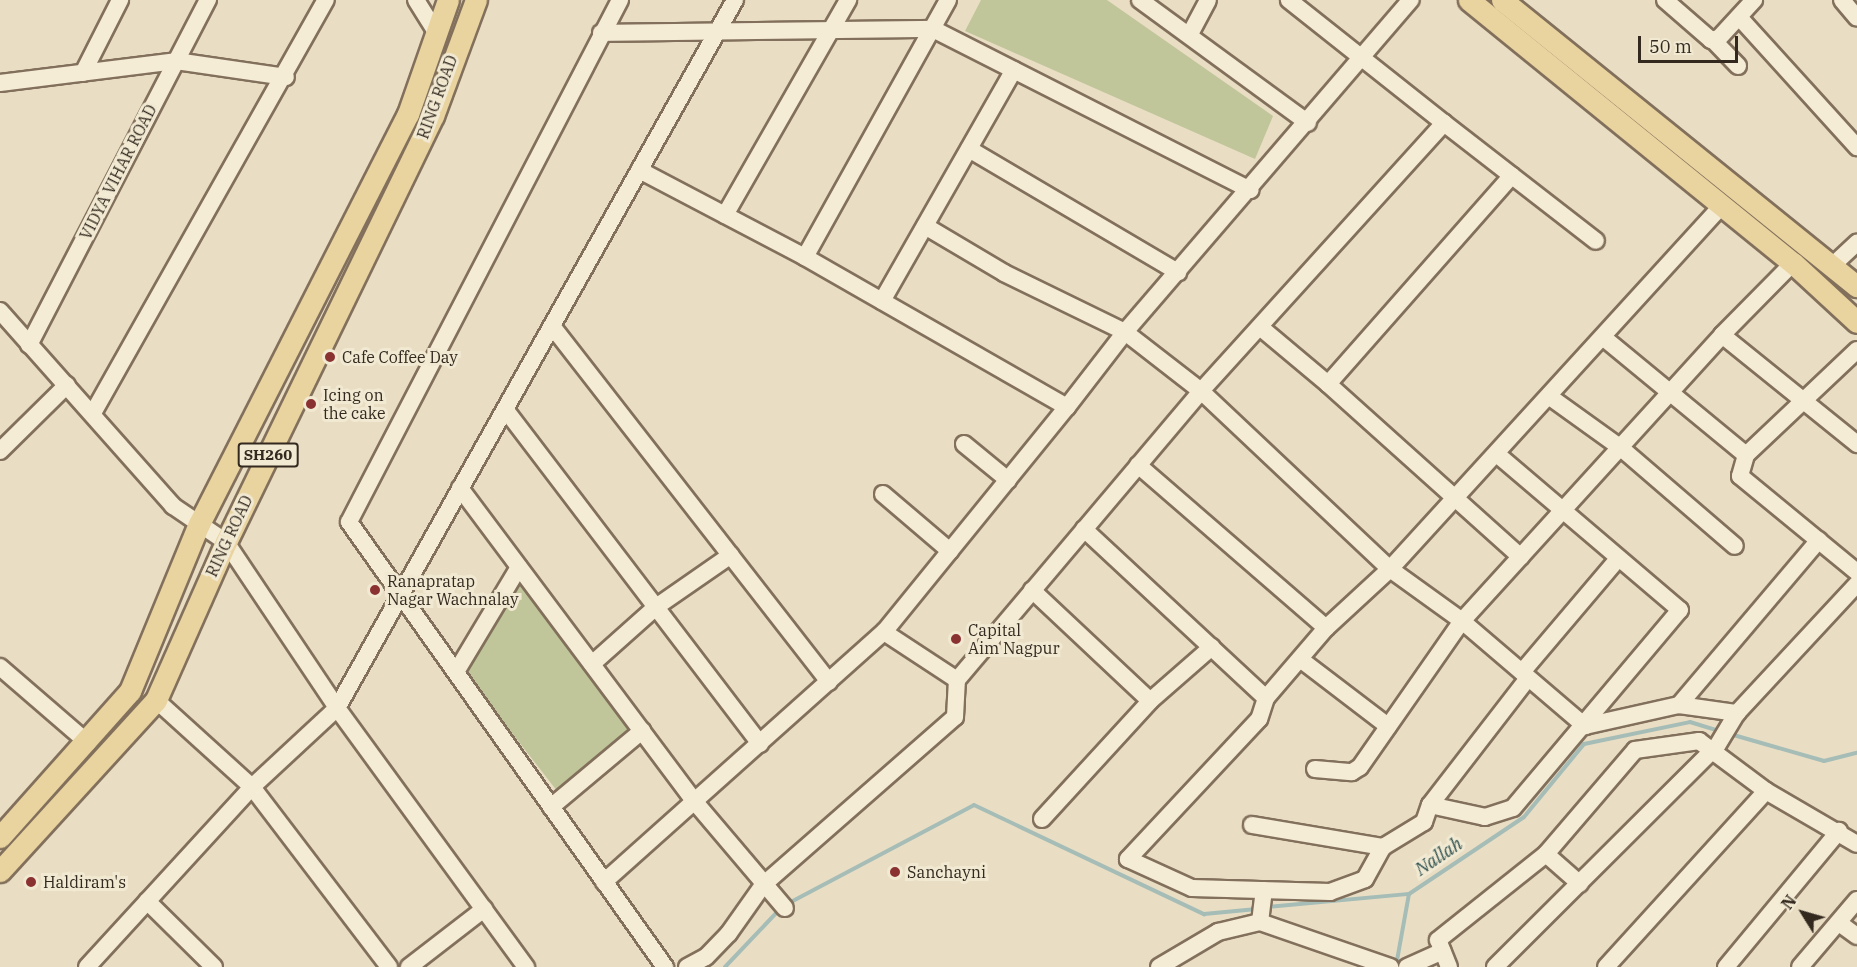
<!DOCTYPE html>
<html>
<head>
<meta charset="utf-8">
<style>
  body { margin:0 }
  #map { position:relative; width:1857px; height:967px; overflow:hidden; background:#e9dec4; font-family:"IBM Plex Serif",serif }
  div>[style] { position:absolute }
  .green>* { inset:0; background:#c0c699 }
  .stream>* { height:4px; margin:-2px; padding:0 2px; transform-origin:2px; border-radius:2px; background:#a5bdb6 }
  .roads { filter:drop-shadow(2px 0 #82705c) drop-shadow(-2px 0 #82705c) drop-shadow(0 2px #82705c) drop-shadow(0 -2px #82705c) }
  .minor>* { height:16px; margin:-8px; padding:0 8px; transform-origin:8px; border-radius:8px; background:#f5ecd6 }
  .major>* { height:21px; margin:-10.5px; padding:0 10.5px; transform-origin:10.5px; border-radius:10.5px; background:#e9d39f }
  .dots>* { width:16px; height:16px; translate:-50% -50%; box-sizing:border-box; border:3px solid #f1e9d2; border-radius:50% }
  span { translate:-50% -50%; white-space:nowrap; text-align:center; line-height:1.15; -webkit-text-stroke:6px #f1e9d2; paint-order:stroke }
  .shield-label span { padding:2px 4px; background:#f1e9d2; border:2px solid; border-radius:4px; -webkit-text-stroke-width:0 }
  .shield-label { font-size:15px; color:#33291f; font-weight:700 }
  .street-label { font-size:16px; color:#33291f }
  .poi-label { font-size:16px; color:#33291f }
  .left { translate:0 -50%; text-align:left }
  .water-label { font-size:18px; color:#2f5150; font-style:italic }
  .north { position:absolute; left:1773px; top:883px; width:60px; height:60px; -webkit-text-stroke:4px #f1e9d2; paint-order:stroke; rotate:307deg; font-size:16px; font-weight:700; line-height:24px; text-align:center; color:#33291f }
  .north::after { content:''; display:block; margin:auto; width:21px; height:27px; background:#33291f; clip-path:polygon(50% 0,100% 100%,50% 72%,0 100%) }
  .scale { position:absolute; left:1638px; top:36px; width:100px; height:27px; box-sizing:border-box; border:3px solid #33291f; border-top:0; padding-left:8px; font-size:18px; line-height:21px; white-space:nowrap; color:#33291f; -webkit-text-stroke:4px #f1e9d2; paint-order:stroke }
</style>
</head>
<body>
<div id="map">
  <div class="green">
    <div style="clip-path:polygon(981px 0,1107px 0,1273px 116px,1255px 159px,965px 31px)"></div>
    <div style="clip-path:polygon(519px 578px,635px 729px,561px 796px,466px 674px)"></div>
  </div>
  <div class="stream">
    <div style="left:1730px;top:734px;width:98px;rotate:16deg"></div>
    <div style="left:1824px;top:761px;width:34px;rotate:-14deg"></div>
    <div style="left:789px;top:903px;width:209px;rotate:-27.9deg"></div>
    <div style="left:974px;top:805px;width:255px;rotate:25.4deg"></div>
    <div style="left:1204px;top:914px;width:53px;rotate:-5.4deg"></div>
    <div style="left:1268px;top:907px;width:142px;rotate:-5.3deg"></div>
    <div style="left:1409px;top:894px;width:138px;rotate:-33.8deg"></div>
    <div style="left:1524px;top:817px;width:94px;rotate:-50.6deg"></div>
    <div style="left:1584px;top:744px;width:108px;rotate:-11.7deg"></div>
    <div style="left:1690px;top:722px;width:31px;rotate:17deg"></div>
    <div style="left:1396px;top:966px;width:73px;rotate:-79.8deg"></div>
    <div style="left:725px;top:967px;width:80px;rotate:-46.5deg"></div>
  </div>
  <div class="roads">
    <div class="minor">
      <div style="left:416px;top:0;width:36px;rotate:58deg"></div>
      <div style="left:620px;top:0;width:588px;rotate:117.44deg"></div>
      <div style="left:349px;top:522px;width:546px;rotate:54.62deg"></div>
      <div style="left:1140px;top:0;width:208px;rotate:36.2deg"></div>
      <div style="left:1665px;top:0;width:61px;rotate:41deg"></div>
      <div style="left:1711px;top:40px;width:8px;rotate:-14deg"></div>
      <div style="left:1719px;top:38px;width:52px;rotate:-47.4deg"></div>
      <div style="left:1842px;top:0;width:23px;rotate:50deg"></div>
      <div style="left:1739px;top:17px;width:176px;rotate:47.8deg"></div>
      <div style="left:601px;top:33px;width:332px;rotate:-0.7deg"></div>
      <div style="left:933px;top:29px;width:356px;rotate:26.9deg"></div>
      <div style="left:1190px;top:34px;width:38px;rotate:-62deg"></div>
      <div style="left:1713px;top:40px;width:36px;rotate:46deg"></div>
      <div style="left:83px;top:73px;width:82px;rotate:-63.1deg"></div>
      <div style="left:0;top:83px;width:177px;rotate:-7.1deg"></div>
      <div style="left:176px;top:61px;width:111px;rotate:8.3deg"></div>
      <div style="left:1444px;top:123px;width:192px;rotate:37.8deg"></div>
      <div style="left:969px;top:149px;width:243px;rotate:30.5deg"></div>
      <div style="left:725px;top:215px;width:248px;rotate:-60.2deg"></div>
      <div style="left:925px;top:226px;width:92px;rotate:30.7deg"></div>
      <div style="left:1004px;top:273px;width:135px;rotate:26deg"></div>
      <div style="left:1125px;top:332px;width:96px;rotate:37.8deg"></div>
      <div style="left:1201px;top:391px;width:260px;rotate:43.3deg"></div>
      <div style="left:1390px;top:569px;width:492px;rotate:-47.6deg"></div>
      <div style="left:805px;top:257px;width:294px;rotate:-60.9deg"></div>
      <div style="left:1793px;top:263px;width:101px;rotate:134.6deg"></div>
      <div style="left:1722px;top:335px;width:174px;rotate:38.9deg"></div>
      <div style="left:1833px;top:265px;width:33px;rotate:-43deg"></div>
      <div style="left:882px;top:301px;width:266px;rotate:-60.3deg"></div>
      <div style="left:0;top:311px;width:261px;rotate:48.4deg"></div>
      <div style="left:173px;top:506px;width:64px;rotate:34.2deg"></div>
      <div style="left:226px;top:542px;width:200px;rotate:56.2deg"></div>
      <div style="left:337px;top:708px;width:321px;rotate:53.9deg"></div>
      <div style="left:552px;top:326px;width:451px;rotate:52.1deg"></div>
      <div style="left:1260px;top:327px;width:89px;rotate:40deg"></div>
      <div style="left:1328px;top:384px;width:278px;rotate:-48.6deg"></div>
      <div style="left:1604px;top:338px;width:184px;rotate:39.5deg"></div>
      <div style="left:1746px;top:455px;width:153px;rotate:-43.4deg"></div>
      <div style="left:29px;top:345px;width:389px;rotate:-62.6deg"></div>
      <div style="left:1328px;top:384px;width:259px;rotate:41.9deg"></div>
      <div style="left:1550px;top:397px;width:87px;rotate:35.7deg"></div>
      <div style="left:1621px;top:448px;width:150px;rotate:40.7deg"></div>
      <div style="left:1067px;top:407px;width:95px;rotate:-52.3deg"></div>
      <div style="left:1125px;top:332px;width:438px;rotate:-49.3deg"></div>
      <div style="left:505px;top:409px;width:421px;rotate:52.7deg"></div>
      <div style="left:93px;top:413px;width:474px;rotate:-60.6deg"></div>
      <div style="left:964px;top:444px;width:57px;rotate:39.3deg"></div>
      <div style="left:0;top:451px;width:94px;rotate:-44.6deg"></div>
      <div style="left:1746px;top:455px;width:22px;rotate:106deg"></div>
      <div style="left:1740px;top:476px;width:151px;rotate:39.4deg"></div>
      <div style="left:1138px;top:465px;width:249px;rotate:40.9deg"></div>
      <div style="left:1326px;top:628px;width:87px;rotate:-42.7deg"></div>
      <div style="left:1390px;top:569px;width:89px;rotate:35.8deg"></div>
      <div style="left:1462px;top:621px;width:387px;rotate:-47.7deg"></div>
      <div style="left:460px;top:488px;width:392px;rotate:53.2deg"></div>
      <div style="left:695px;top:802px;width:139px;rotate:49.7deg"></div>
      <div style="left:883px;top:494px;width:88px;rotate:40.4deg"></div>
      <div style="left:1084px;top:529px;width:248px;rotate:42.9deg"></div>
      <div style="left:1266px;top:698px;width:92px;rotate:-49.4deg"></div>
      <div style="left:1032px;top:590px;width:162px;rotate:43.2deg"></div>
      <div style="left:1150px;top:701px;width:82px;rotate:-41.1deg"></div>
      <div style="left:884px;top:632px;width:87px;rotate:33.3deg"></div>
      <div style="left:1300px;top:659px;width:111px;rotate:37.3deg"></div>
      <div style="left:592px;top:664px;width:86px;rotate:-41.7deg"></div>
      <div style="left:656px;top:607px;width:91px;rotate:-34.7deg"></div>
      <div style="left:0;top:667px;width:116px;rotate:40.8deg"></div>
      <div style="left:456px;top:672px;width:122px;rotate:-59deg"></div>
      <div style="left:1522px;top:672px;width:147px;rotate:-49.7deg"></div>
      <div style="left:1266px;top:698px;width:22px;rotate:108deg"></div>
      <div style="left:1259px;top:719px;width:192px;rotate:133.1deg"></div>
      <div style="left:1128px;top:859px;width:70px;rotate:24.4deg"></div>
      <div style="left:1192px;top:888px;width:138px;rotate:1.7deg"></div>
      <div style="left:1330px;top:892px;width:37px;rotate:-20deg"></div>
      <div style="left:1365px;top:879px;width:37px;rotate:-61deg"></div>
      <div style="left:1383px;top:847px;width:48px;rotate:-31.4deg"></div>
      <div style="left:1424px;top:822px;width:18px;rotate:-71deg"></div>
      <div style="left:1430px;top:805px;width:160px;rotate:-52.3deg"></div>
      <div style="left:156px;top:700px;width:130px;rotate:42.2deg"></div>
      <div style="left:252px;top:787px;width:226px;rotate:52.7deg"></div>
      <div style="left:1679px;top:705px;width:59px;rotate:7.9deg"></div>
      <div style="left:1737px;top:713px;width:176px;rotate:-47.1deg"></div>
      <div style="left:1315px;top:769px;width:37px;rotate:5deg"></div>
      <div style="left:1352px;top:772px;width:9px;rotate:-32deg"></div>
      <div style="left:1360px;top:767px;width:178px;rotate:-55.1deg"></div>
      <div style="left:1462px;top:621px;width:162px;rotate:40.5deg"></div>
      <div style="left:1585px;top:726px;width:96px;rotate:-12.6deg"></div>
      <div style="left:1679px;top:705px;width:216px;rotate:-49.7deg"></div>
      <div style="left:1430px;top:805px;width:56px;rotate:12.3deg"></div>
      <div style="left:1485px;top:817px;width:29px;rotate:-18deg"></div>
      <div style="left:1513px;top:808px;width:259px;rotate:-49.9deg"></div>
      <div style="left:1680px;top:610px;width:240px;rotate:-139.6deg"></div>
      <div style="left:551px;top:807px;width:119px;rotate:-39.9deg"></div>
      <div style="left:1042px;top:819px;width:160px;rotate:-47.5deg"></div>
      <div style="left:1252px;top:825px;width:133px;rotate:9.5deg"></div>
      <div style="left:1546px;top:854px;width:45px;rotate:41.4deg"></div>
      <div style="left:604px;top:882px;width:375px;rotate:-41.8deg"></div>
      <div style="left:884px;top:632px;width:290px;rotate:-50.9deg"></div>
      <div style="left:1067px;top:407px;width:302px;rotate:-150.2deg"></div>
      <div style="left:805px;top:257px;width:187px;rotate:-152.3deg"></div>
      <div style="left:147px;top:901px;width:94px;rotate:44.6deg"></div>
      <div style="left:1260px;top:922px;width:32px;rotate:-83deg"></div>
      <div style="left:1839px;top:923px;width:22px;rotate:36deg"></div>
      <div style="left:87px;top:967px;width:244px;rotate:-47.5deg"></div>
      <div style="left:252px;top:787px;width:116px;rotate:-42.9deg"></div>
      <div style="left:337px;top:708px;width:812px;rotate:-60.66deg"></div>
      <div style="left:409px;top:967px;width:95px;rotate:-37.7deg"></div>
      <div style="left:687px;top:967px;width:21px;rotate:-28deg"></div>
      <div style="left:706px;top:957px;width:33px;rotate:-46deg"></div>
      <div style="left:729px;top:933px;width:59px;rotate:-54.7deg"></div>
      <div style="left:763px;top:885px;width:255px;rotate:-41.2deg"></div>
      <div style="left:955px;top:717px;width:37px;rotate:-87deg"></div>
      <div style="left:957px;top:680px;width:378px;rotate:-49.8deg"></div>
      <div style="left:1201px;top:391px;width:362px;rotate:-47.8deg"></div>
      <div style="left:1444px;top:123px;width:198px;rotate:-141.6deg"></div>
      <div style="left:1159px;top:967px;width:69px;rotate:-30.7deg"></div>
      <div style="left:1218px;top:932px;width:43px;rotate:-13.4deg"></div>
      <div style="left:1260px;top:922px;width:138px;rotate:19.1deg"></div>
      <div style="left:1407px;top:967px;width:39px;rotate:-24deg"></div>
      <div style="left:1449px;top:967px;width:29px;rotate:-112deg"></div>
      <div style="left:1438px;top:940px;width:138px;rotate:-38.5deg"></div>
      <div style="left:1546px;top:854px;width:137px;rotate:-49.4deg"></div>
      <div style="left:1635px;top:750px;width:65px;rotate:-8deg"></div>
      <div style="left:1699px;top:741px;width:84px;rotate:36.7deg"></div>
      <div style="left:1766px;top:791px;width:105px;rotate:30.2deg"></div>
      <div style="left:1495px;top:967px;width:313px;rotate:-44.9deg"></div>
      <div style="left:1717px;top:746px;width:39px;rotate:-59deg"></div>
      <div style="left:1606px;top:967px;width:238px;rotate:-47.7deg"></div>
      <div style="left:1726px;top:967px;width:177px;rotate:-50.3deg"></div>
      <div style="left:1800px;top:967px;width:88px;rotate:-49.6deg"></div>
    </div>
    <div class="major">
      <div style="left:1469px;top:0;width:417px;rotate:39.1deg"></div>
      <div style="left:1793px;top:263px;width:87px;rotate:42.7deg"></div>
      <div style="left:1502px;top:0;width:456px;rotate:38.9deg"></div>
      <div style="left:0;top:837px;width:195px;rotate:-48.3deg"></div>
      <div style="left:130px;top:691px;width:181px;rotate:-67.6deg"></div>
      <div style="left:199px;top:524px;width:460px;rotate:-63deg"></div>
      <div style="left:408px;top:114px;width:121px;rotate:-70.7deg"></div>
      <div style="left:0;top:871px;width:231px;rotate:-47.6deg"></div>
      <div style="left:156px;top:700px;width:173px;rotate:-66.1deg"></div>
      <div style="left:226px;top:542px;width:474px;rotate:-64.1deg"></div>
      <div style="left:433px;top:116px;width:124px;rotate:-69.7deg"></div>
    </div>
  </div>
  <div class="dots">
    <div style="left:330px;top:357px;background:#8a3232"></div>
    <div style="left:311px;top:404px;background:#8a3232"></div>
    <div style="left:375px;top:590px;background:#8a3232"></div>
    <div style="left:956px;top:639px;background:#8a3232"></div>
    <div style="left:895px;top:872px;background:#8a3232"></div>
    <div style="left:31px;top:882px;background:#8a3232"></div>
  </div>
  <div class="shield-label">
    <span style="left:268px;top:455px">SH260</span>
  </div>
  <div class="street-label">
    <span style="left:437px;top:97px;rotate:-70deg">RING ROAD</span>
    <span style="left:118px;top:172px;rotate:-63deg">VIDYA VIHAR ROAD</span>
    <span style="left:229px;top:536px;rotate:-65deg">RING ROAD</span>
  </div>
  <div class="poi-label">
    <span class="left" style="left:342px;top:357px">Cafe Coffee Day</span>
    <span class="left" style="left:323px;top:404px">Icing on<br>the cake</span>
    <span class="left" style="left:387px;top:590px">Ranapratap<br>Nagar Wachnalay</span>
    <span class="left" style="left:968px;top:639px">Capital<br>Aim Nagpur</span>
    <span class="left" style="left:907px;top:872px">Sanchayni</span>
    <span class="left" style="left:43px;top:882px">Haldiram's</span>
  </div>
  <div class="water-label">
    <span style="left:1439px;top:857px;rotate:-34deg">Nallah</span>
  </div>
  <div class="north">N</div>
  <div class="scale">50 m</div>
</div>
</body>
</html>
